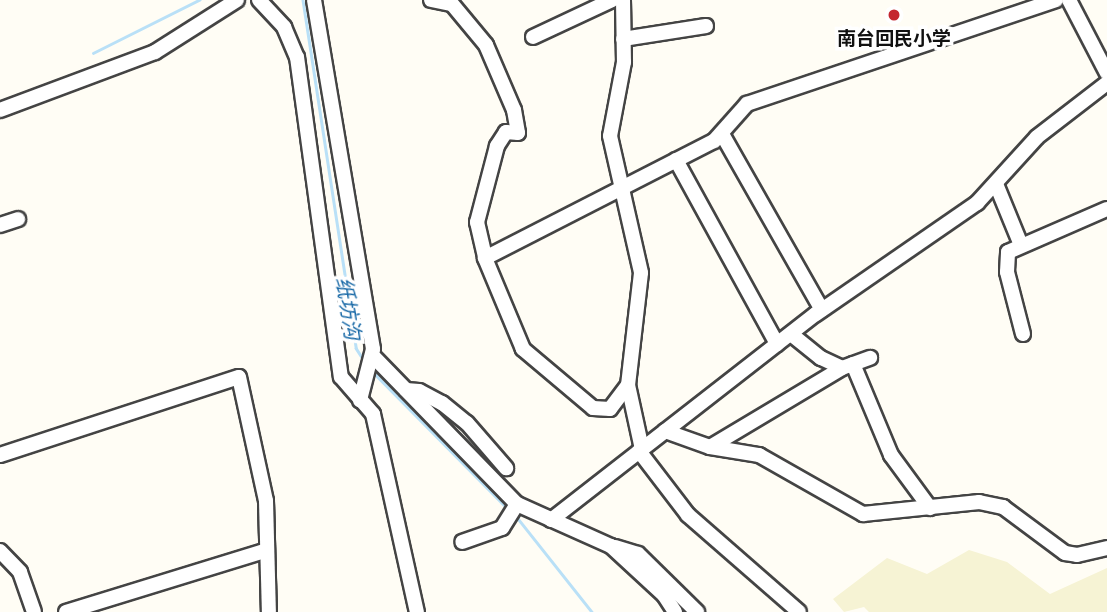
<!DOCTYPE html>
<html>
<head>
<meta charset="utf-8">
<style>
  body { margin:0 }
  #map { position:relative; width:1107px; height:612px; overflow:hidden; background:#fffdf5; font-family:Georgia,"Noto Sans SC",serif }
  div>[style] { position:absolute }
  .farmland>* { inset:0; background:#f6f3d4 }
  .stream>* { height:2.5px; margin:-1.25px; padding:0 1.25px; transform-origin:1.25px; border-radius:1.25px; background:#b9e0f7 }
  .roads { filter:drop-shadow(2px 0 #444) drop-shadow(-2px 0 #444) drop-shadow(0 2px #444) drop-shadow(0 -2px #444) }
  .minor>* { height:14px; margin:-7px; padding:0 7px; transform-origin:7px; border-radius:7px; background:#fff }
  .dots>* { width:19px; height:19px; translate:-50% -50%; box-sizing:border-box; border:4px solid #fff; border-radius:50% }
  span { translate:-50% -50%; white-space:nowrap; text-align:center; line-height:1.15; -webkit-text-stroke:7px #fff; paint-order:stroke }
  .poi-label { font-size:19px; color:#111; font-weight:700 }
  .water-label { font-size:21px; color:#1768a6; font-style:italic }
</style>
</head>
<body>
<div id="map">
  <div class="farmland">
    <div style="clip-path:polygon(969px 550px,1007px 562px,1050px 594px,1107px 568px,1107px 612px,869px 612px,864px 607px,844px 612px,833px 599px,887px 558px,927px 574px)"></div>
  </div>
  <div class="stream">
    <div style="left:303px;top:0;width:352px;rotate:81.3deg"></div>
    <div style="left:356px;top:348px;width:17px;rotate:57deg"></div>
    <div style="left:93px;top:53px;width:119px;rotate:-26.6deg"></div>
    <div style="left:373px;top:372px;width:192px;rotate:45.4deg"></div>
    <div style="left:516px;top:516px;width:122px;rotate:51.6deg"></div>
  </div>
  <div class="roads">
    <div class="minor">
      <div style="left:259px;top:0;width:37px;rotate:47deg"></div>
      <div style="left:284px;top:27px;width:33px;rotate:67deg"></div>
      <div style="left:297px;top:57px;width:323px;rotate:82.2deg"></div>
      <div style="left:341px;top:377px;width:49px;rotate:49.1deg"></div>
      <div style="left:373px;top:414px;width:203px;rotate:77.5deg"></div>
      <div style="left:314px;top:0;width:354px;rotate:80.4deg"></div>
      <div style="left:373px;top:349px;width:53px;rotate:104.3deg"></div>
      <div style="left:431px;top:0;width:21px;rotate:11deg"></div>
      <div style="left:452px;top:4px;width:53px;rotate:50.3deg"></div>
      <div style="left:486px;top:45px;width:71px;rotate:66.7deg"></div>
      <div style="left:514px;top:110px;width:23px;rotate:80deg"></div>
      <div style="left:518px;top:133px;width:12px;rotate:-175deg"></div>
      <div style="left:506px;top:132px;width:17px;rotate:123deg"></div>
      <div style="left:497px;top:146px;width:79px;rotate:104.7deg"></div>
      <div style="left:477px;top:222px;width:37px;rotate:77deg"></div>
      <div style="left:623px;top:0;width:62px;rotate:89.1deg"></div>
      <div style="left:624px;top:62px;width:75px;rotate:100.7deg"></div>
      <div style="left:610px;top:136px;width:140px;rotate:77.2deg"></div>
      <div style="left:641px;top:273px;width:113px;rotate:96.6deg"></div>
      <div style="left:628px;top:385px;width:66px;rotate:77.7deg"></div>
      <div style="left:1069px;top:0;width:82px;rotate:62.5deg"></div>
      <div style="left:533px;top:37px;width:87px;rotate:-25.1deg"></div>
      <div style="left:623px;top:39px;width:84px;rotate:-8.9deg"></div>
      <div style="left:0;top:110px;width:165px;rotate:-20.5deg"></div>
      <div style="left:155px;top:52px;width:97px;rotate:-32.4deg"></div>
      <div style="left:722px;top:134px;width:202px;rotate:60.4deg"></div>
      <div style="left:676px;top:160px;width:210px;rotate:61.2deg"></div>
      <div style="left:996px;top:184px;width:66px;rotate:67.7deg"></div>
      <div style="left:0;top:225px;width:19px;rotate:-18deg"></div>
      <div style="left:791px;top:334px;width:38px;rotate:39deg"></div>
      <div style="left:821px;top:358px;width:23px;rotate:25deg"></div>
      <div style="left:1023px;top:334px;width:64px;rotate:-104.5deg"></div>
      <div style="left:1007px;top:272px;width:20px;rotate:-87deg"></div>
      <div style="left:1008px;top:252px;width:108px;rotate:-23.5deg"></div>
      <div style="left:372px;top:355px;width:208px;rotate:45.8deg"></div>
      <div style="left:517px;top:504px;width:28px;rotate:122deg"></div>
      <div style="left:502px;top:528px;width:42px;rotate:160.7deg"></div>
      <div style="left:853px;top:364px;width:99px;rotate:67.3deg"></div>
      <div style="left:891px;top:455px;width:66px;rotate:53.7deg"></div>
      <div style="left:628px;top:385px;width:30px;rotate:127deg"></div>
      <div style="left:610px;top:409px;width:17px;rotate:-177deg"></div>
      <div style="left:593px;top:408px;width:92px;rotate:-139.9deg"></div>
      <div style="left:523px;top:349px;width:99px;rotate:-112.7deg"></div>
      <div style="left:485px;top:258px;width:257px;rotate:-27.1deg"></div>
      <div style="left:714px;top:141px;width:50px;rotate:-48.3deg"></div>
      <div style="left:747px;top:104px;width:326px;rotate:-18.6deg"></div>
      <div style="left:406px;top:390px;width:13px;rotate:4deg"></div>
      <div style="left:419px;top:391px;width:26px;rotate:28deg"></div>
      <div style="left:442px;top:403px;width:32px;rotate:39deg"></div>
      <div style="left:467px;top:423px;width:60px;rotate:49.1deg"></div>
      <div style="left:665px;top:431px;width:48px;rotate:19.6deg"></div>
      <div style="left:710px;top:447px;width:50px;rotate:9.3deg"></div>
      <div style="left:759px;top:455px;width:120px;rotate:29.6deg"></div>
      <div style="left:863px;top:514px;width:117px;rotate:-5.9deg"></div>
      <div style="left:979px;top:502px;width:25px;rotate:12deg"></div>
      <div style="left:1003px;top:507px;width:77px;rotate:36.6deg"></div>
      <div style="left:1065px;top:553px;width:12px;rotate:9deg"></div>
      <div style="left:1077px;top:555px;width:31px;rotate:-13deg"></div>
      <div style="left:710px;top:447px;width:154px;rotate:-30.9deg"></div>
      <div style="left:842px;top:368px;width:30px;rotate:-20deg"></div>
      <div style="left:639px;top:451px;width:81px;rotate:52.6deg"></div>
      <div style="left:688px;top:515px;width:147px;rotate:41.1deg"></div>
      <div style="left:0;top:455px;width:251px;rotate:-18.1deg"></div>
      <div style="left:239px;top:377px;width:127px;rotate:77.7deg"></div>
      <div style="left:266px;top:501px;width:111px;rotate:88.5deg"></div>
      <div style="left:517px;top:504px;width:103px;rotate:24.1deg"></div>
      <div style="left:611px;top:546px;width:72px;rotate:42.8deg"></div>
      <div style="left:664px;top:595px;width:20px;rotate:57deg"></div>
      <div style="left:551px;top:520px;width:336px;rotate:-37.9deg"></div>
      <div style="left:816px;top:314px;width:196px;rotate:-34.6deg"></div>
      <div style="left:977px;top:203px;width:89px;rotate:-47.7deg"></div>
      <div style="left:1037px;top:137px;width:88px;rotate:-37.6deg"></div>
      <div style="left:615px;top:547px;width:24px;rotate:17deg"></div>
      <div style="left:638px;top:554px;width:83px;rotate:44.5deg"></div>
      <div style="left:0;top:551px;width:29px;rotate:46deg"></div>
      <div style="left:20px;top:572px;width:42px;rotate:70.7deg"></div>
      <div style="left:66px;top:612px;width:210px;rotate:-17.1deg"></div>
    </div>
  </div>
  <div class="dots">
    <div style="left:894px;top:15px;background:#c4262e"></div>
  </div>
  <div class="poi-label">
    <span style="left:894px;top:37px">南台回民小学</span>
  </div>
  <div class="water-label">
    <span style="left:350px;top:308px;rotate:81deg">纸坊沟</span>
  </div>
</div>
</body>
</html>
